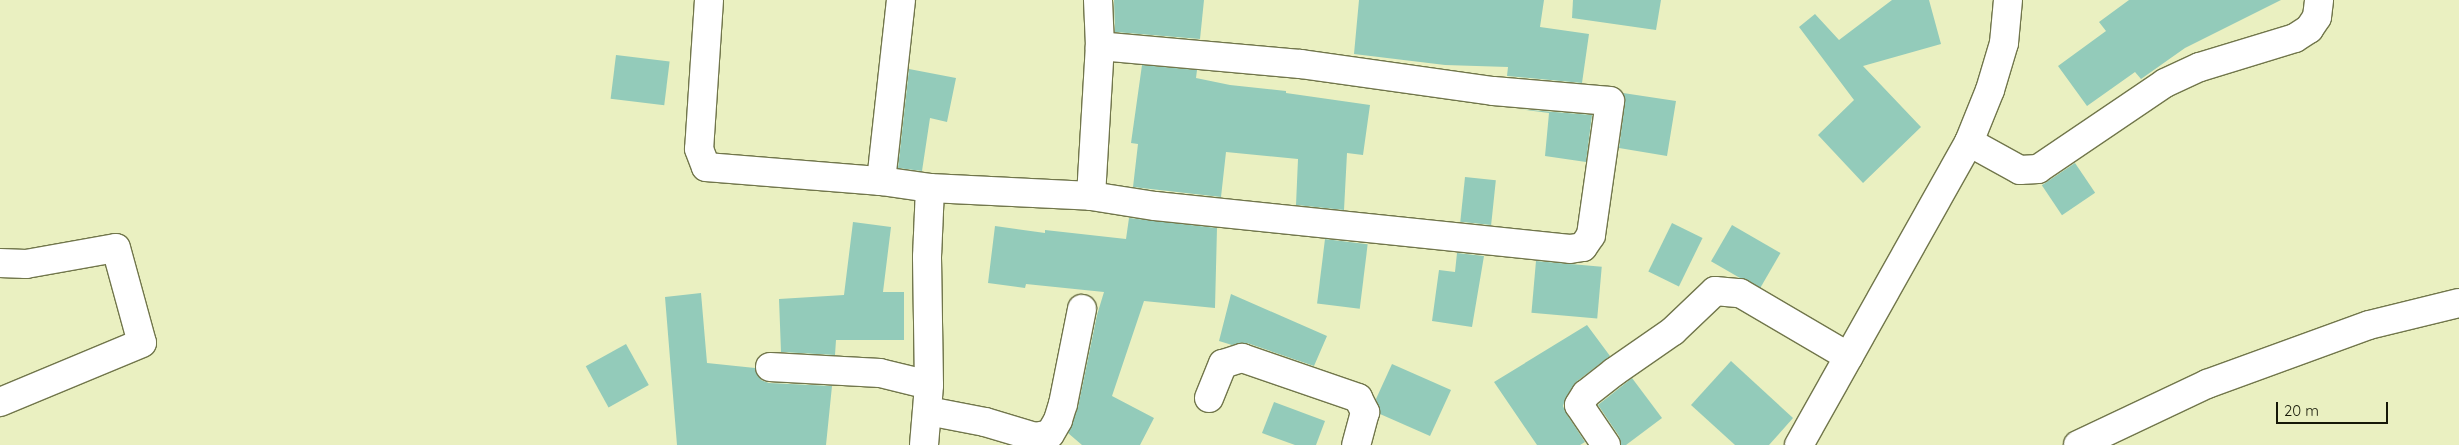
<!DOCTYPE html>
<html>
<head>
<meta charset="utf-8">
<style>
  body { margin:0 }
  #map { position:relative; width:2459px; height:445px; overflow:hidden; background:#eaf0c1; font-family:Quicksand,sans-serif }
  div>[style] { position:absolute }
  .building>* { inset:0; background:#93cbba; transform-origin:0 0 }
  .roads { filter:drop-shadow(1px 0 #71764b) drop-shadow(-1px 0 #71764b) drop-shadow(0 1px #71764b) drop-shadow(0 -1px #71764b) }
  .minor>* { height:28px; margin:-14px; padding:0 14px; transform-origin:14px; border-radius:14px; background:#fff }
  span { translate:-50% -50%; white-space:nowrap; text-align:center; line-height:1.15; -webkit-text-stroke:4.5px #eaf0c1; paint-order:stroke }
  .scale { position:absolute; left:2276px; top:402px; width:112px; height:22px; box-sizing:border-box; border:2px solid #161807; border-top:0; padding-left:6px; font-size:15px; line-height:18px; white-space:nowrap; color:#161807; -webkit-text-stroke:4px #eaf0c1; paint-order:stroke }
</style>
</head>
<body>
<div id="map">
  <div class="building">
    <div style="clip-path:polygon(1114px 0,1204px 0,1200px 39px,1115px 32px)"></div>
    <div style="clip-path:polygon(1359px 0,1544px 0,1540px 27px,1589px 34px,1582px 83px,1507px 76px,1508px 67px,1445px 65px,1354px 54px)"></div>
    <div style="clip-path:polygon(1573px 0,1661px 0,1656px 30px,1572px 18px)"></div>
    <div style="clip-path:polygon(1892px 0,1929px 0,1941px 44px,1863px 66px,1921px 127px,1863px 183px,1818px 135px,1854px 100px,1799px 27px,1815px 14px,1839px 40px)"></div>
    <div style="clip-path:polygon(2129px 0,2281px 0,2185px 48px,2141px 79px,2135px 72px,2087px 106px,2058px 66px,2106px 31px,2099px 22px)"></div>
    <div style="left:616px;top:55px;width:54px;height:44px;rotate:7deg"></div>
    <div style="clip-path:polygon(1142px 65px,1197px 70px,1196px 78px,1230px 85px,1286px 91px,1286px 93px,1370px 105px,1363px 155px,1347px 153px,1344px 210px,1296px 205px,1298px 159px,1226px 152px,1221px 197px,1133px 187px,1138px 144px,1131px 143px)"></div>
    <div style="clip-path:polygon(909px 69px,956px 78px,947px 122px,930px 118px,922px 171px,898px 168px)"></div>
    <div style="clip-path:polygon(1623px 93px,1676px 101px,1667px 156px,1619px 148px,1625px 103px)"></div>
    <div style="clip-path:polygon(1518px 109px,1592px 115px,1586px 162px,1545px 156px,1549px 113px)"></div>
    <div style="left:2075px;top:163px;width:36px;height:40px;rotate:56deg"></div>
    <div style="left:1465px;top:177px;width:31px;height:45px;rotate:6deg"></div>
    <div style="clip-path:polygon(1129px 218px,1217px 228px,1215px 308px,1144px 301px,1112px 396px,1154px 418px,1140px 445px,1082px 445px,1068px 433px,1078px 407px,1097px 315px,1104px 292px,1026px 284px,1025px 288px,988px 283px,995px 226px,1045px 233px,1045px 230px,1126px 239px)"></div>
    <div style="clip-path:polygon(853px 222px,891px 227px,883px 292px,904px 292px,904px 340px,836px 340px,835px 355px,781px 352px,779px 299px,844px 295px)"></div>
    <div style="left:1672px;top:223px;width:34px;height:54px;rotate:26deg"></div>
    <div style="left:1732px;top:225px;width:56px;height:42px;rotate:30deg"></div>
    <div style="left:1325px;top:239px;width:43px;height:65px;rotate:7deg"></div>
    <div style="clip-path:polygon(1457px 253px,1484px 256px,1472px 327px,1432px 321px,1439px 270px,1455px 272px)"></div>
    <div style="left:1536px;top:261px;width:66px;height:52px;rotate:5deg"></div>
    <div style="clip-path:polygon(701px 293px,707px 363px,755px 368px,761px 380px,769px 383px,832px 386px,826px 445px,677px 445px,665px 297px)"></div>
    <div style="clip-path:polygon(1231px 294px,1327px 336px,1314px 366px,1247px 343px,1232px 345px,1219px 341px)"></div>
    <div style="clip-path:polygon(1587px 325px,1610px 356px,1576px 382px,1566px 397px,1563px 406px,1566px 413px,1585px 442px,1580px 445px,1537px 445px,1494px 382px)"></div>
    <div style="left:626px;top:344px;width:47px;height:46px;rotate:61deg"></div>
    <div style="clip-path:polygon(1731px 361px,1793px 418px,1769px 445px,1735px 445px,1691px 405px)"></div>
    <div style="clip-path:polygon(1392px 364px,1451px 390px,1430px 436px,1380px 414px,1376px 399px)"></div>
    <div style="clip-path:polygon(1632px 378px,1662px 418px,1626px 445px,1621px 445px,1619px 436px,1598px 405px)"></div>
    <div style="clip-path:polygon(1274px 402px,1325px 421px,1316px 445px,1295px 445px,1262px 433px)"></div>
  </div>
  <div class="roads">
    <div class="minor">
      <div style="left:709px;top:0;width:149px;rotate:93.8deg"></div>
      <div style="left:699px;top:149px;width:19px;rotate:69deg"></div>
      <div style="left:706px;top:167px;width:176px;rotate:4.6deg"></div>
      <div style="left:881px;top:181px;width:49px;rotate:8.1deg"></div>
      <div style="left:930px;top:188px;width:161px;rotate:2.8deg"></div>
      <div style="left:1091px;top:196px;width:65px;rotate:8.9deg"></div>
      <div style="left:1155px;top:206px;width:417px;rotate:5.9deg"></div>
      <div style="left:1570px;top:249px;width:13px;rotate:-9deg"></div>
      <div style="left:1583px;top:247px;width:14px;rotate:-56deg"></div>
      <div style="left:1591px;top:235px;width:135px;rotate:-81.9deg"></div>
      <div style="left:1610px;top:101px;width:117px;rotate:-175.1deg"></div>
      <div style="left:1493px;top:91px;width:195px;rotate:-172deg"></div>
      <div style="left:1300px;top:64px;width:201px;rotate:-174.9deg"></div>
      <div style="left:1969px;top:142px;width:58px;rotate:28.8deg"></div>
      <div style="left:2020px;top:170px;width:18px;rotate:-3deg"></div>
      <div style="left:2038px;top:169px;width:153px;rotate:-34.1deg"></div>
      <div style="left:2165px;top:83px;width:38px;rotate:-25deg"></div>
      <div style="left:2200px;top:67px;width:99px;rotate:-17deg"></div>
      <div style="left:2295px;top:38px;width:17px;rotate:-33deg"></div>
      <div style="left:2309px;top:29px;width:14px;rotate:-56deg"></div>
      <div style="left:2317px;top:17px;width:17px;rotate:-83deg"></div>
      <div style="left:881px;top:181px;width:182px;rotate:-83.7deg"></div>
      <div style="left:1091px;top:196px;width:150px;rotate:-86.6deg"></div>
      <div style="left:1100px;top:46px;width:46px;rotate:-92.5deg"></div>
      <div style="left:0;top:263px;width:26px;rotate:2deg"></div>
      <div style="left:26px;top:264px;width:91px;rotate:-10.1deg"></div>
      <div style="left:116px;top:248px;width:98px;rotate:74.7deg"></div>
      <div style="left:142px;top:343px;width:154px;rotate:157.4deg"></div>
      <div style="left:770px;top:367px;width:110px;rotate:3.1deg"></div>
      <div style="left:880px;top:373px;width:50px;rotate:13.8deg"></div>
      <div style="left:1209px;top:398px;width:37px;rotate:-68deg"></div>
      <div style="left:1223px;top:364px;width:20px;rotate:-18deg"></div>
      <div style="left:1242px;top:358px;width:123px;rotate:19deg"></div>
      <div style="left:1358px;top:398px;width:16px;rotate:63deg"></div>
      <div style="left:1365px;top:412px;width:34px;rotate:105deg"></div>
      <div style="left:928px;top:411px;width:58px;rotate:10.9deg"></div>
      <div style="left:985px;top:422px;width:52px;rotate:16.7deg"></div>
      <div style="left:1035px;top:437px;width:15px;rotate:-11deg"></div>
      <div style="left:1050px;top:434px;width:16px;rotate:-60deg"></div>
      <div style="left:1058px;top:420px;width:17px;rotate:-73deg"></div>
      <div style="left:1063px;top:404px;width:97px;rotate:-78.7deg"></div>
      <div style="left:924px;top:445px;width:60px;rotate:-85.2deg"></div>
      <div style="left:929px;top:385px;width:128px;rotate:-90.9deg"></div>
      <div style="left:927px;top:257px;width:69px;rotate:-87.5deg"></div>
      <div style="left:1606px;top:445px;width:48px;rotate:-124deg"></div>
      <div style="left:1579px;top:405px;width:13px;rotate:-58deg"></div>
      <div style="left:1586px;top:394px;width:36px;rotate:-38deg"></div>
      <div style="left:1614px;top:372px;width:72px;rotate:-34.8deg"></div>
      <div style="left:1673px;top:331px;width:58px;rotate:-43.6deg"></div>
      <div style="left:1715px;top:291px;width:25px;rotate:5deg"></div>
      <div style="left:1740px;top:293px;width:126px;rotate:30.4deg"></div>
      <div style="left:1799px;top:445px;width:347px;rotate:-60.7deg"></div>
      <div style="left:1969px;top:142px;width:56px;rotate:-68deg"></div>
      <div style="left:1990px;top:90px;width:49px;rotate:-73.4deg"></div>
      <div style="left:2004px;top:43px;width:43px;rotate:-84.7deg"></div>
      <div style="left:2078px;top:445px;width:143px;rotate:-25.3deg"></div>
      <div style="left:2207px;top:384px;width:172px;rotate:-20deg"></div>
      <div style="left:2369px;top:325px;width:93px;rotate:-13.7deg"></div>
    </div>
  </div>
  <div class="scale">20 m</div>
</div>
</body>
</html>
